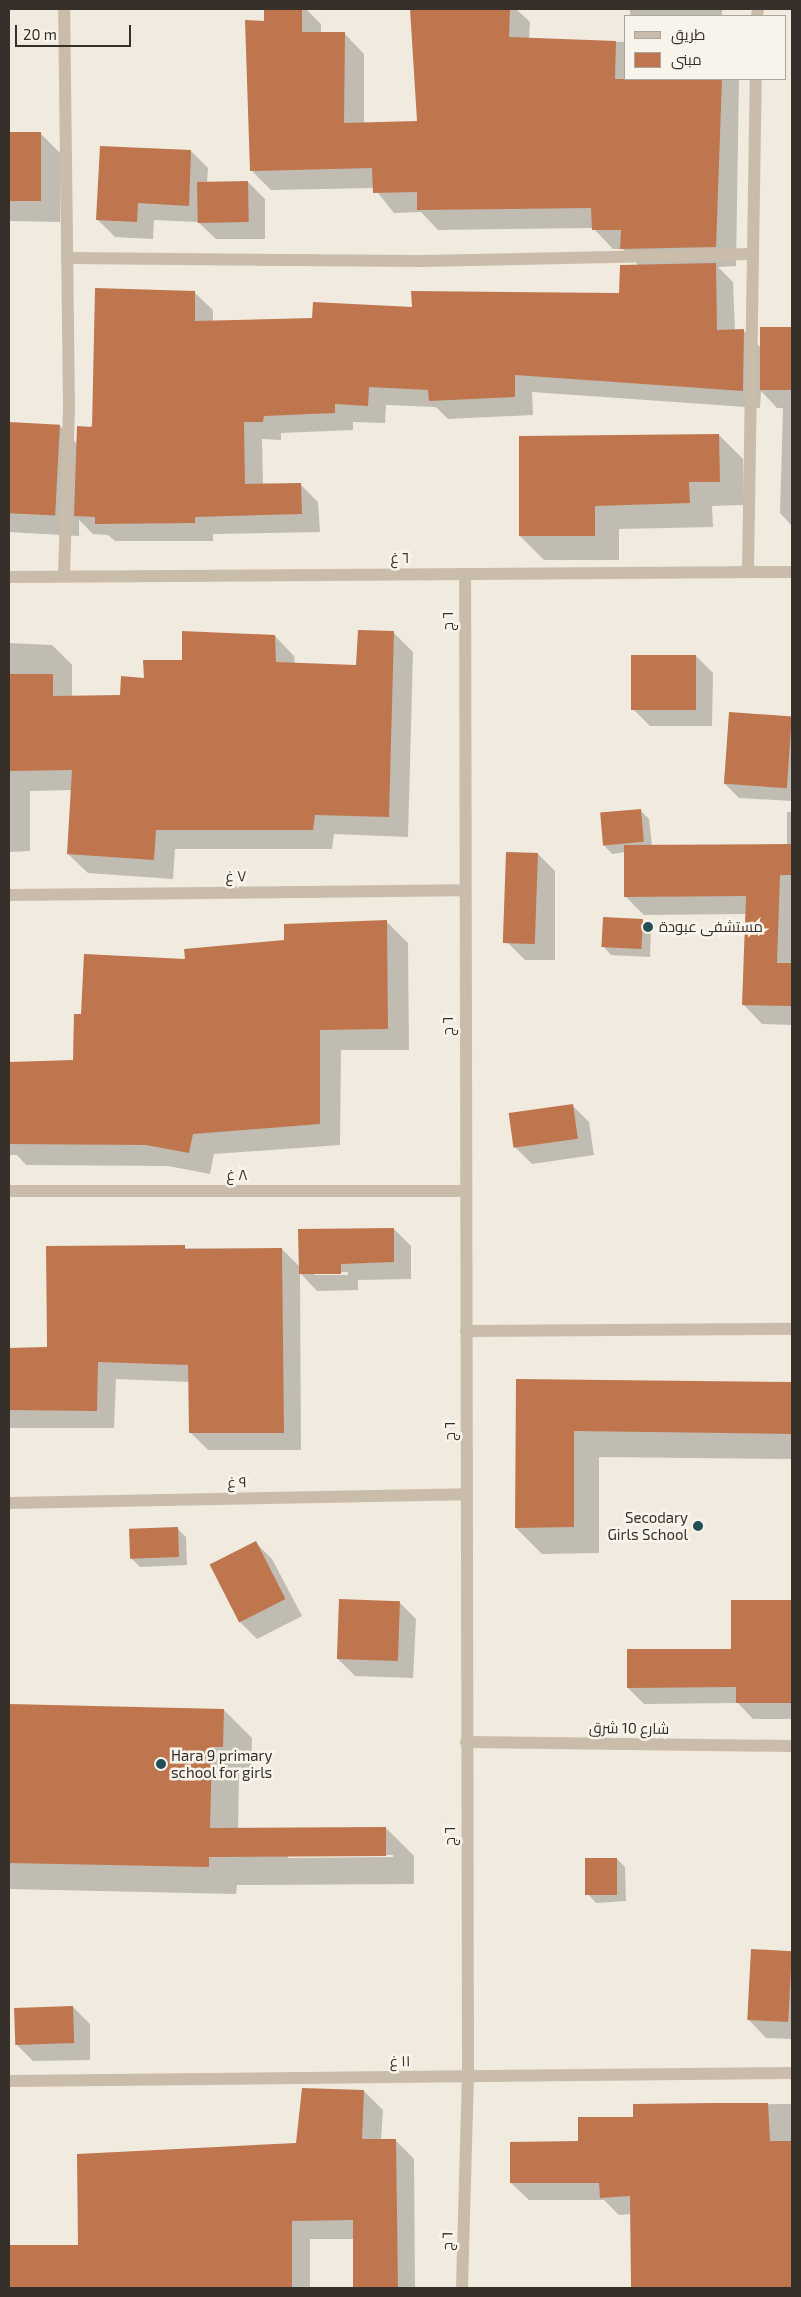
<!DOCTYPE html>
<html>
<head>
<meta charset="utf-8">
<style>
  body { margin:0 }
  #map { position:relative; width:801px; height:2297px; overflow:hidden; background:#f1ebdf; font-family:"Exo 2",Cairo,sans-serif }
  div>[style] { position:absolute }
  .shadow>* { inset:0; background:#0003; transform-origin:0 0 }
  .building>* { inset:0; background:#bf764f; transform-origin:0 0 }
  .lane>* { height:12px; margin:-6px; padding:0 6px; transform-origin:6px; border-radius:6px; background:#c9bcab }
  .street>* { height:12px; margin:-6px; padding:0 6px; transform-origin:6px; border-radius:6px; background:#c9bcab }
  .dots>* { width:14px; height:14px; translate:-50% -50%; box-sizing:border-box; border:2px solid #f9f4eb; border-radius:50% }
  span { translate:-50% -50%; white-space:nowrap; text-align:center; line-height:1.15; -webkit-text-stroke:5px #f9f4eb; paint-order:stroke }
  .street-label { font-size:15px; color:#372f2a }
  .poi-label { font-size:15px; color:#372f2a }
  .left { translate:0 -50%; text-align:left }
  .right { translate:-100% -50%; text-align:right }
  .frame { position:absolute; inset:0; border:10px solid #372f2a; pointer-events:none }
  .legend { position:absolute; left:624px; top:15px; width:162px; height:65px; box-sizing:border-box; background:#f9f4eb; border:1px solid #aba59e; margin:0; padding:6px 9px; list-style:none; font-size:15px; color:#372f2a }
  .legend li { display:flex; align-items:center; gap:10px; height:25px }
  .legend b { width:25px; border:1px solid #aba59e }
  .scale { position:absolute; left:15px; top:25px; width:116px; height:22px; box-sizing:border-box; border:2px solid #372f2a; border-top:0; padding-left:6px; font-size:15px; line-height:18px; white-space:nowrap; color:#372f2a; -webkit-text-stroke:4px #f9f4eb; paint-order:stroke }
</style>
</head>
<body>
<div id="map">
  <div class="shadow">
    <div style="clip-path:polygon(265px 9px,306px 9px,321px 24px,321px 33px,344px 33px,364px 54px,364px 123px,419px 122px,411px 9px,516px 9px,530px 22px,529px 39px,625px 42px,625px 79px,739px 79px,736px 266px,718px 267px,733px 282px,735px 330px,743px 330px,761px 348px,761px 330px,792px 329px,792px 526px,780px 513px,783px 408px,777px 408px,761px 391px,760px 408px,532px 392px,533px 415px,448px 419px,436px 407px,386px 405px,385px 423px,353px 422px,353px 430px,281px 433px,281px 440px,262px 439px,263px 485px,300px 484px,318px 502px,320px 532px,213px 534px,213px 541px,115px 541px,108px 535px,93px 534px,79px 520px,79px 536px,9px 532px,9px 424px,60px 426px,77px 444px,194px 292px,213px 310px,213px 322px,314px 319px,620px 295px,639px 266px,623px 249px,613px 249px,593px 228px,438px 230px,421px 212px,394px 213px,374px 188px,271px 190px,251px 170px)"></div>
    <div style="left:630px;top:9px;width:92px;height:7px"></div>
    <div style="clip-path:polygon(9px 133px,41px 134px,61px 154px,60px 222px,9px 221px)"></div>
    <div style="clip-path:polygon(191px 151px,208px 168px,207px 183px,248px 182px,265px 199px,265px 239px,216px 239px,198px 222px,154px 220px,153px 239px,115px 237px,98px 220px)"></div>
    <div style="clip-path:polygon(719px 435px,743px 459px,744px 505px,712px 506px,713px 527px,619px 529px,619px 560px,544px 560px,520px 536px)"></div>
    <div style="clip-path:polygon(394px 633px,413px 652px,408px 837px,334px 834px,332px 849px,175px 849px,173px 879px,88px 873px,68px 854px,72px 790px,30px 791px,30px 851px,9px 852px,9px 643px,52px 645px,72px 665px,72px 697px,121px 696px,184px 661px,275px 636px,294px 656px,295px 664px,358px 666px)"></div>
    <div style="clip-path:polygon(696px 656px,713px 673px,712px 726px,650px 726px,633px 709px)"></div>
    <div style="clip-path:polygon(730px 713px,792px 717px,792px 801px,739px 798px,724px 783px)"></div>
    <div style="clip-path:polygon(640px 810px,649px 819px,652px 846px,787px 845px,787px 812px,792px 812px,792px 1025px,762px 1024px,744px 1005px,747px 914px,644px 915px,626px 897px,625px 852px,612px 854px,604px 845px)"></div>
    <div style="clip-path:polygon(538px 854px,555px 871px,555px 960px,525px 960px,508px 943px)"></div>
    <div style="clip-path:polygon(642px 920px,651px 928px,650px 957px,611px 955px,603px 946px)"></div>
    <div style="clip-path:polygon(387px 922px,408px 943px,409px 1050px,341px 1050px,340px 1145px,214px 1154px,210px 1174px,168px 1166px,26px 1165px,17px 1155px,9px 1155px,9px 1063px,74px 1062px,83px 1016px,186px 960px)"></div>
    <div style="clip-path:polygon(572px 1105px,589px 1122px,594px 1155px,532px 1164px,515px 1147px)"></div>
    <div style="clip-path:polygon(evenodd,394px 1229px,411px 1246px,411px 1279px,358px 1280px,358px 1290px,317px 1291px,300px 1273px,301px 1450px,208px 1450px,190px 1432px,190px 1382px,116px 1379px,114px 1428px,9px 1428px,9px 1349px,48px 1349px,48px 1247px,282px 1249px,300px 1267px,394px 1229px,348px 1272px,348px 1275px,315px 1275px,315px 1273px,348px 1272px)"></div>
    <div style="clip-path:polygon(518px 1380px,792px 1383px,792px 1459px,599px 1457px,599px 1553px,542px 1554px,516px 1528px)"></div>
    <div style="clip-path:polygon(178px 1529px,186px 1537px,187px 1565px,140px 1567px,131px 1558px)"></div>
    <div style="clip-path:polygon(255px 1542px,272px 1559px,302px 1616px,257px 1639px,240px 1622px,210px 1565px)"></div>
    <div style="clip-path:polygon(792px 1600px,792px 1719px,753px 1719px,738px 1703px,644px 1704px,628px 1688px,732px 1650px,733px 1601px)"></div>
    <div style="clip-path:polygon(399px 1602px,416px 1619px,413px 1678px,355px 1676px,338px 1659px)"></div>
    <div style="clip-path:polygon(evenodd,9px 1706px,224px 1710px,252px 1738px,251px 1774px,239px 1774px,238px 1829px,386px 1828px,414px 1856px,414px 1884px,237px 1885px,236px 1894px,9px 1889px,9px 1706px,288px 1855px,393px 1855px,393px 1857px,288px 1858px,288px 1855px)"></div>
    <div style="clip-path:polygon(617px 1859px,625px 1867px,626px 1901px,596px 1903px,588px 1894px)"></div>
    <div style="clip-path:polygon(752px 1951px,792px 1953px,792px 2039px,766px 2038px,749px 2020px)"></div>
    <div style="clip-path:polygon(73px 2007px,90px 2024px,90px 2060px,33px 2061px,16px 2044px)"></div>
    <div style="clip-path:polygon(364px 2091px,383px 2110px,381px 2140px,395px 2140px,414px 2159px,415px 2288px,355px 2288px,355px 2239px,310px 2239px,310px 2288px,9px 2288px,9px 2246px,79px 2246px,297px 2144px)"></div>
    <div style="clip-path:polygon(792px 2104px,792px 2288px,632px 2288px,631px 2214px,619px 2215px,604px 2200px,529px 2200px,511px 2183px,579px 2143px,634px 2118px,634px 2105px)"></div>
  </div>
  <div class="building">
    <div style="clip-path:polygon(264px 9px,302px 9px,302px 32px,345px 32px,344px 123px,417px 121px,410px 9px,510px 9px,509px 37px,616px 41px,615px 79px,722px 79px,716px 247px,620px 249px,621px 230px,592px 230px,591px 208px,417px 210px,417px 192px,373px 193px,372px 168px,250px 171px,245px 20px,264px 21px)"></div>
    <div style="left:9px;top:132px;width:32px;height:69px"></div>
    <div style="clip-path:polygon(100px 146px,191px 150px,189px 206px,138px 203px,137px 222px,96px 220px)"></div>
    <div style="left:248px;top:181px;width:41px;height:51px;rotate:89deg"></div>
    <div style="clip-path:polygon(716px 263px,717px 330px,744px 329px,743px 391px,515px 375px,515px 397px,429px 401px,428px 390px,369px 387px,368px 406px,335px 404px,335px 413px,264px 416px,263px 422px,244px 422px,245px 484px,301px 483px,302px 514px,195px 517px,195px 523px,95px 524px,95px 517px,74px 516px,77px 426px,92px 427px,95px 288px,195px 291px,195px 321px,312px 318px,313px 302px,412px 307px,411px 291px,619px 293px,620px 265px)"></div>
    <div style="left:792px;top:327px;width:63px;height:32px;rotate:90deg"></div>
    <div style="left:9px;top:422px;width:51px;height:91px;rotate:3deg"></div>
    <div style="clip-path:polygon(719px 434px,720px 482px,689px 482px,690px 503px,595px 506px,595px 536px,519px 536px,519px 436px)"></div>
    <div style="clip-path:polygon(358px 630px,394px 631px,389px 817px,315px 815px,313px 830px,156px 830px,154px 860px,67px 854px,72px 770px,9px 771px,9px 674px,53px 674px,53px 696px,120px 695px,121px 676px,144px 678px,143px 660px,182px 660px,182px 631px,275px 635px,276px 662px,356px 665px)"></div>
    <div style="left:631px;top:655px;width:65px;height:55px"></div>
    <div style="left:729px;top:712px;width:63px;height:72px;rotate:4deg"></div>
    <div style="left:641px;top:809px;width:33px;height:41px;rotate:85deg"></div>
    <div style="clip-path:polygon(792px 844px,792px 875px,780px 875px,777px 963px,792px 963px,792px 1006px,742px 1005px,746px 896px,624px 897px,624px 845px)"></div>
    <div style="left:506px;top:852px;width:32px;height:91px;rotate:2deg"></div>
    <div style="left:603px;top:917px;width:40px;height:30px;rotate:3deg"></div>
    <div style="clip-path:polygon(387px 920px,388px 1029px,320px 1030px,320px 1124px,193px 1134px,189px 1153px,146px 1145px,9px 1144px,9px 1062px,73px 1060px,74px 1014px,81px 1014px,84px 954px,185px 959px,184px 949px,284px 940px,284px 924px)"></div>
    <div style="left:573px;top:1104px;width:35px;height:65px;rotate:82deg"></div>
    <div style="clip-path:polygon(394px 1228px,394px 1262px,341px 1264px,341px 1274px,299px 1274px,298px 1229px)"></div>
    <div style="clip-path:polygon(185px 1245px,185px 1249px,282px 1248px,284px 1433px,189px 1433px,188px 1365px,98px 1362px,97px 1411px,9px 1410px,9px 1348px,47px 1347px,46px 1246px)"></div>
    <div style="clip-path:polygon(516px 1379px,792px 1382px,792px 1434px,574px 1431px,574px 1527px,515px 1528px)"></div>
    <div style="left:178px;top:1527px;width:30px;height:49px;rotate:88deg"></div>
    <div style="left:256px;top:1541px;width:65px;height:52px;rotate:63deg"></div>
    <div style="left:339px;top:1599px;width:61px;height:60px;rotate:2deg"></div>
    <div style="clip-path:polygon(731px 1600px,792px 1600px,792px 1703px,736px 1703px,736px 1687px,627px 1688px,627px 1649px,731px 1649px)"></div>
    <div style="clip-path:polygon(9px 1704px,224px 1709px,223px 1747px,212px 1747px,210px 1828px,386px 1827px,386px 1856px,209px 1857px,209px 1867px,9px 1863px)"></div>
    <div style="left:585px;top:1858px;width:32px;height:37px"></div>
    <div style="left:751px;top:1949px;width:41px;height:71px;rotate:3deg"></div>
    <div style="left:73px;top:2006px;width:37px;height:59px;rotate:88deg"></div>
    <div style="clip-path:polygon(302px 2088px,364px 2090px,362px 2139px,396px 2139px,398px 2288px,353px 2288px,353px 2220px,292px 2221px,292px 2288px,9px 2288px,9px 2245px,78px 2245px,77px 2154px,296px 2143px)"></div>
    <div style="clip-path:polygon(712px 2103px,768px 2103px,770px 2141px,792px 2141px,792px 2288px,631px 2288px,630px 2196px,600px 2198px,599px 2183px,510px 2183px,510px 2142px,578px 2141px,578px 2117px,633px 2117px,633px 2104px)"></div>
  </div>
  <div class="lane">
    <div style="left:466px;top:1331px;width:326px;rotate:-0.4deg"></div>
  </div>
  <div class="street">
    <div style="left:757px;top:16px;width:7px;rotate:-82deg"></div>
    <div style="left:67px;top:258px;width:354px;rotate:0.5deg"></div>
    <div style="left:421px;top:261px;width:329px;rotate:-1.2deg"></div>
    <div style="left:748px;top:572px;width:493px;rotate:-89.1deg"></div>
    <div style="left:64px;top:576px;width:169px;rotate:-88.3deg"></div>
    <div style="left:69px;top:407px;width:398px;rotate:-90.7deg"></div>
    <div style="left:9px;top:577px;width:783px;rotate:-0.37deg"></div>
    <div style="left:9px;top:895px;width:454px;rotate:-0.6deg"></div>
    <div style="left:9px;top:1191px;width:457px"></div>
    <div style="left:9px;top:1503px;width:458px;rotate:-1.1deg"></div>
    <div style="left:466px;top:1742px;width:326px;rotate:0.7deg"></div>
    <div style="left:9px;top:2081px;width:783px;rotate:-0.59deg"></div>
    <div style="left:462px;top:2288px;width:212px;rotate:-88.4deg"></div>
    <div style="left:468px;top:2076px;width:1502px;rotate:-90.11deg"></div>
  </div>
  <div class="dots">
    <div style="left:648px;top:927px;background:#214e57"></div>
    <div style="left:698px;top:1526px;background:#214e57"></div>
    <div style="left:161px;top:1764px;background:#214e57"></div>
  </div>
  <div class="street-label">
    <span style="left:400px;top:558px">٦ غ</span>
    <span style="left:448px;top:621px;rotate:-90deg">٦ ج</span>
    <span style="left:236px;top:876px;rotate:-1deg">٧ غ</span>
    <span style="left:448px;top:1026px;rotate:-90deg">٦ ج</span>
    <span style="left:237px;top:1175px">٨ غ</span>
    <span style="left:450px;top:1431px;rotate:-90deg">٦ ج</span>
    <span style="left:237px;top:1482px;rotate:-1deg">٩ غ</span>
    <span style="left:629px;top:1728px;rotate:1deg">شارع 10 شرق</span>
    <span style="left:450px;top:1836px;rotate:-90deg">٦ ج</span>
    <span style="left:400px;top:2061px;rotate:-1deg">١١ غ</span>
    <span style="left:447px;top:2241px;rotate:-89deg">٦ ج</span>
  </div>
  <div class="poi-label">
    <span class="left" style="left:659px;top:927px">مستشفى عبودة</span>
    <span class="right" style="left:688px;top:1526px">Secodary<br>Girls School</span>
    <span class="left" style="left:171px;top:1764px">Hara 9 primary<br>school for girls</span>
  </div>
  <div class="frame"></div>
  <ul class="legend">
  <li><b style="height:6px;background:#c9bcab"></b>طريق</li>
  <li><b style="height:14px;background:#bf764f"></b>مبنى</li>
  </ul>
  <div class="scale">20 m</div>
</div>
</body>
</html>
